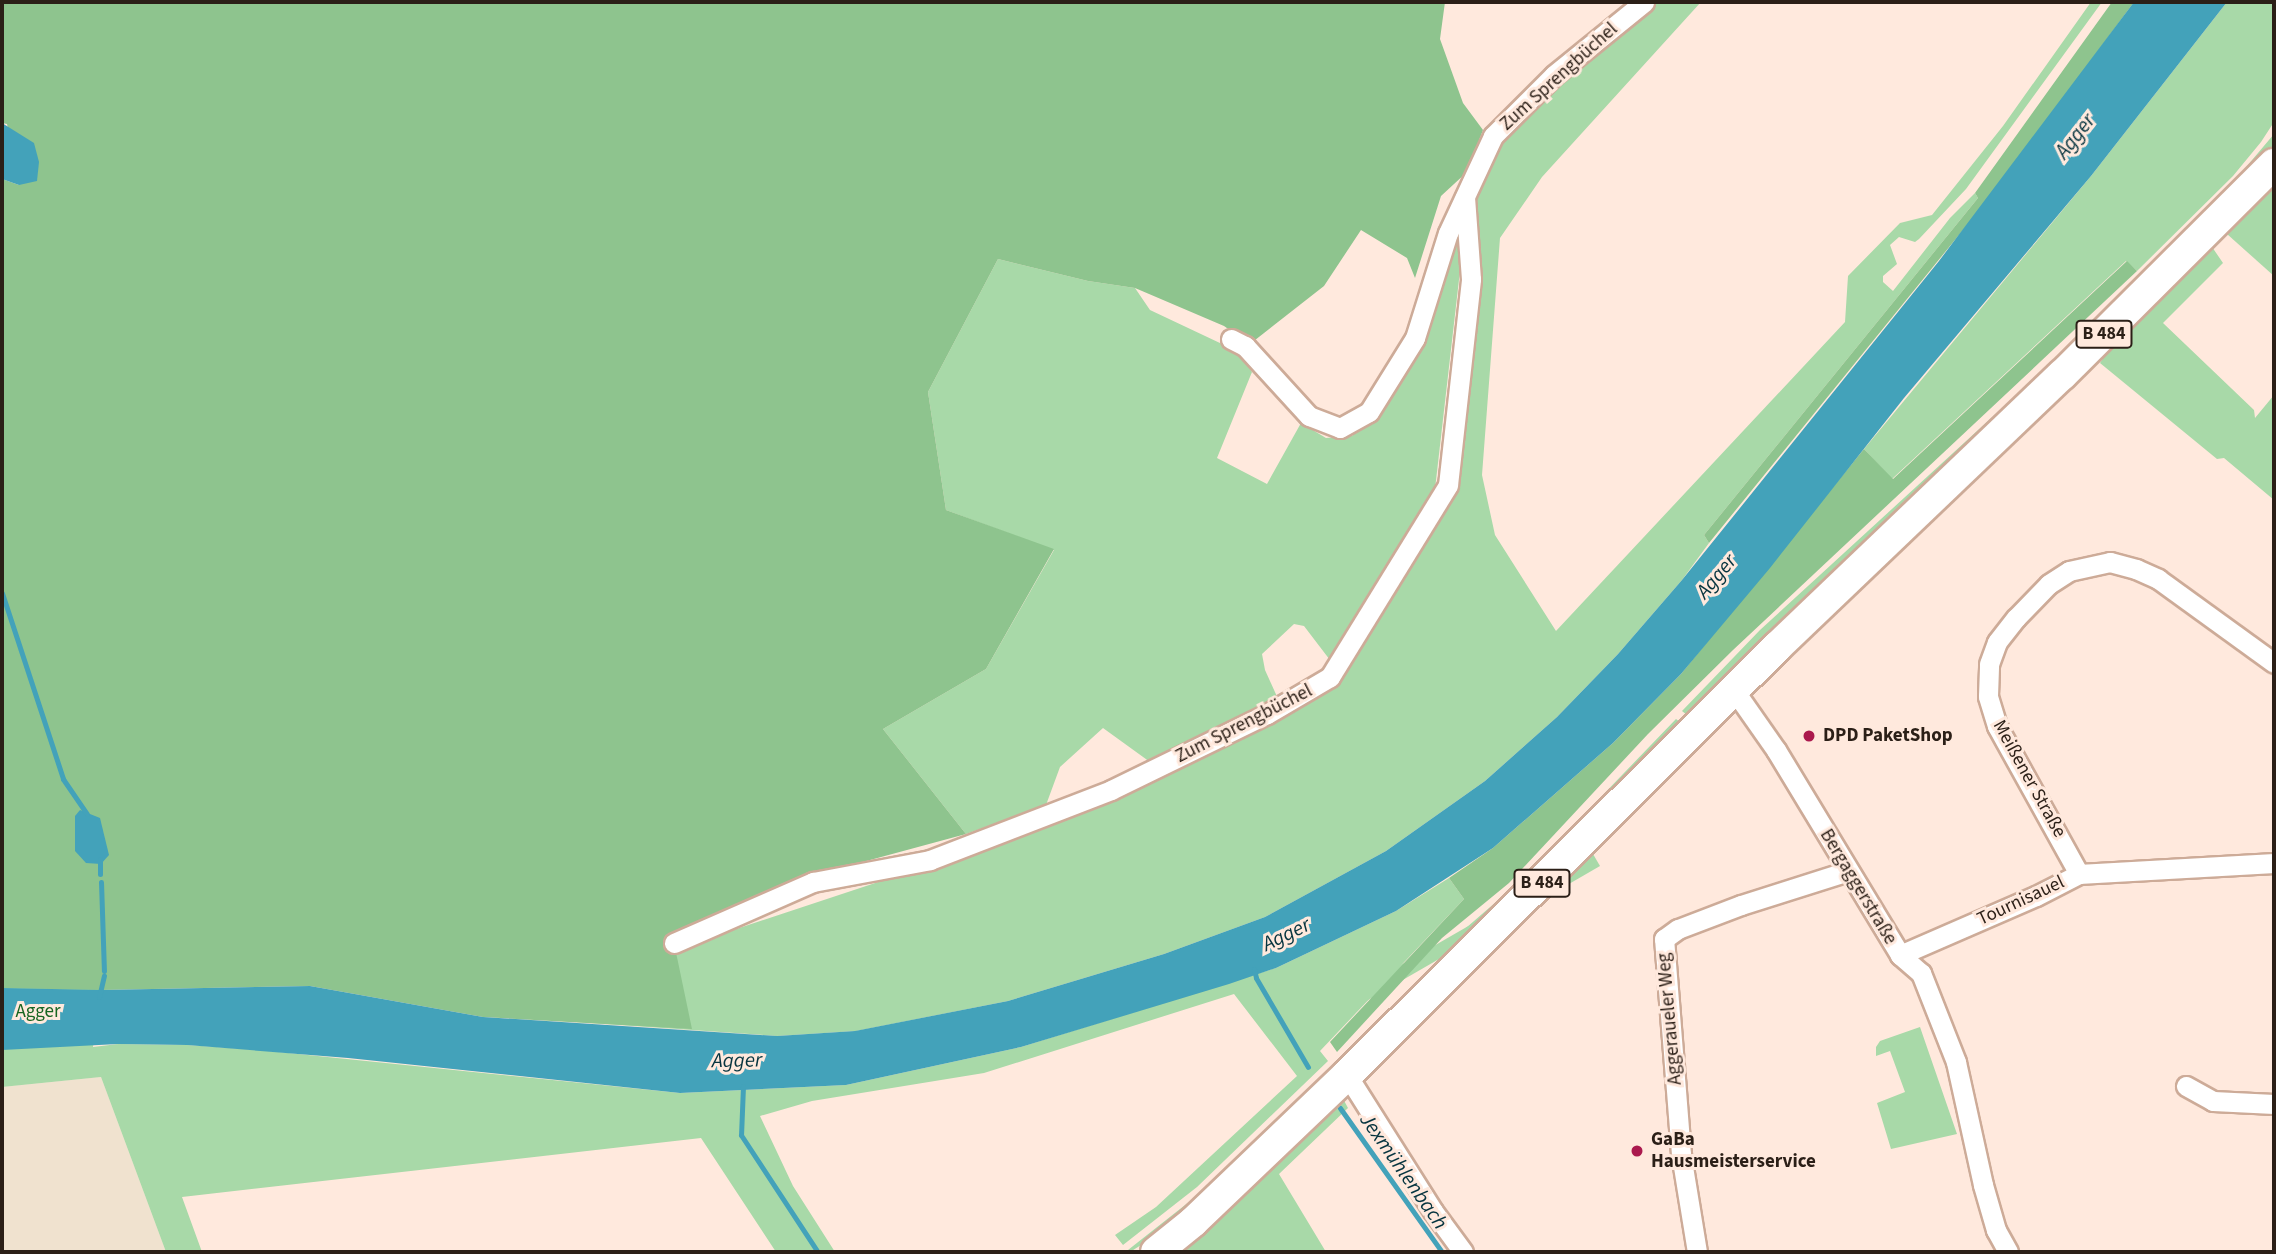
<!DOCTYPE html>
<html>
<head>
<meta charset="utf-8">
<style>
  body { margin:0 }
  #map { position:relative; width:2276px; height:1254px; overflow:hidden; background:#ffe9dd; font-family:"Source Sans 3",sans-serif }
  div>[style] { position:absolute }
  .industrial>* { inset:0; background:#f0e2cf }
  .green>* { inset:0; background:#a8d9a8; transform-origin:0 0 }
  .forest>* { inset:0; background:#8ec48e }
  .water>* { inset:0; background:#43a2ba }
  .stream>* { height:5px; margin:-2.5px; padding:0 2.5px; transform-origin:2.5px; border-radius:2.5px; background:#43a2ba }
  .roads { filter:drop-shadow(2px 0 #cdab98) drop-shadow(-2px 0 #cdab98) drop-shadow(0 2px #cdab98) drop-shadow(0 -2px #cdab98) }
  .street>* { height:19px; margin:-9.5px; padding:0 9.5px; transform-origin:9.5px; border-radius:9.5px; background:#fff }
  .primary>* { height:30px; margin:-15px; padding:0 15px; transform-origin:15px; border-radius:15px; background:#fff }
  .dots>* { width:19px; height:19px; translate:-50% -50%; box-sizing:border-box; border:4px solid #ffe9dd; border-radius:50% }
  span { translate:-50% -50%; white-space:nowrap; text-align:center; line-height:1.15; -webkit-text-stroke:6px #ffe9dd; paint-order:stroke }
  .shield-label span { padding:2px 5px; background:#ffe9dd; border:2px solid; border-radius:5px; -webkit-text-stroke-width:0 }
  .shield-label { font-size:18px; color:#2b1f17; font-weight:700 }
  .street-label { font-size:19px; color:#2b1f17 }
  .poi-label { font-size:19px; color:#2b1f17; font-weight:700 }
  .left { translate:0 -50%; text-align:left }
  .park-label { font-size:19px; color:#186521 }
  .water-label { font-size:21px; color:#06343f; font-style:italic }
  .frame { position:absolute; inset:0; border:4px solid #2b1f17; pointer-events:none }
</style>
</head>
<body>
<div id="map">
  <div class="industrial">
    <div style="clip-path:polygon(101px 1077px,166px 1252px,2px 1252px,2px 1087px)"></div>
  </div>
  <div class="green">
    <div style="clip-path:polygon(1653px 2px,1701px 2px,1542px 177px,1500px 238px,1482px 475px,1495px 535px,1556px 631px,1845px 322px,1848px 276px,1900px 223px,1932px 215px,2003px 126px,2091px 2px,2102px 2px,1966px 189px,1919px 239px,1915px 242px,1899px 237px,1890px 245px,1897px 264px,1883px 276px,1883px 282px,1893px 291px,1950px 218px,1975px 193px,1978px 198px,1704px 535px,1709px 543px,1682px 580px,1618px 654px,1557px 717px,1485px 781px,1386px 851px,1265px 917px,1164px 954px,1008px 1001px,856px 1031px,777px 1036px,562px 1021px,676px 949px,1017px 836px,1316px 692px,1448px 492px,1478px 278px,1476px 189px,1497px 141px,1558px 80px)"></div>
    <div style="clip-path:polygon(2227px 2px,2274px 2px,2274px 122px,2261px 142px,2233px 176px,2137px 271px,2126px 261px,1892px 479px,1864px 449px,2091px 176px)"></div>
    <div style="clip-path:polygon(2274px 134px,2274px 147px,2268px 156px,1687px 715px,1682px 711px,1760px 630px,2037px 376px,2215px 204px)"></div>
    <div style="clip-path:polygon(2274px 176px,2274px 276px,2227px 234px)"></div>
    <div style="clip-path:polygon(1454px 235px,1464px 236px,1435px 489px,1333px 664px,1304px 626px,1294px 624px,1262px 654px,1265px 670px,1279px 701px,1150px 762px,1103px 728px,1060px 767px,1046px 805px,966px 834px,883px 729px,986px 669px,1054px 550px,946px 510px,928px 392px,998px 259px,1088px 281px,1135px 288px,1150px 310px,1239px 352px,1252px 372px,1217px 458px,1267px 484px,1301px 423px,1326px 438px,1352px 436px,1383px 409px,1415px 353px)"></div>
    <div style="clip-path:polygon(2210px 244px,2223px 263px,2163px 323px,2254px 410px,2255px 418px,2274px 395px,2274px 500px,2224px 458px,2217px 459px,2100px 363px,2110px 348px)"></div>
    <div style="clip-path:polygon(1676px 719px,1680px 722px,1555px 855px,1454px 944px,1451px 941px,1520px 881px)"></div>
    <div style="left:1593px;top:854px;width:14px;height:319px;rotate:60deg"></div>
    <div style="clip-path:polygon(1449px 878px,1464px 899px,1320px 1051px,1328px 1061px,1197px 1187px,1123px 1245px,1115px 1235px,1156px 1207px,1297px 1076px,1234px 994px,984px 1073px,812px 1101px,760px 1116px,793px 1186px,835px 1252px,776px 1252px,701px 1138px,182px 1197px,202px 1252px,166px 1252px,101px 1077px,2px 1087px,2px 970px,102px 990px,93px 1047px,118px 1044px,187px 1045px,259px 1050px,680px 1093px,846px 1085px,1021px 1047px,1276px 968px,1396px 911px)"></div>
    <div style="clip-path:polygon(1920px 1027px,1957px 1134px,1891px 1149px,1877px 1103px,1905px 1092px,1890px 1051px,1876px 1056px,1876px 1047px,1880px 1041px)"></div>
    <div style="clip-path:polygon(1335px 1064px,1339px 1068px,1168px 1228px,1130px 1252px,1128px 1250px,1199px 1194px)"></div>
    <div style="clip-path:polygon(1341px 1095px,1348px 1108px,1279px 1174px,1326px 1252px,1177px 1252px)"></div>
  </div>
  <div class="forest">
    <div style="clip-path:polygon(2px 2px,1445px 2px,1440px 39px,1463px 103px,1483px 130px,1467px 172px,1441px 196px,1415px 278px,1407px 258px,1361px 230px,1324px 286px,1250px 344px,1224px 326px,1135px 288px,1088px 281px,998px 259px,928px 392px,946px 510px,1054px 549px,986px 669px,883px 729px,966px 834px,811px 876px,673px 938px,692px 1029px,483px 1017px,310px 986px,101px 990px,2px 988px,2px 179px,19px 185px,7px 124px,2px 123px)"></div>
    <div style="clip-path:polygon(2112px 2px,2134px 2px,1997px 188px,1709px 543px,1704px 535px,1978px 198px,1975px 193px)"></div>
    <div style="clip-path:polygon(2127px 261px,2137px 271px,1733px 650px,1648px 734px,1509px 883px,1442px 938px,1337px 1052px,1330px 1042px,1464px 899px,1449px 878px,1493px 848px,1613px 743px,1681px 674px,1864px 449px,1893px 479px)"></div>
  </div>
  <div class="water">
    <div style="clip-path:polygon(2134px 2px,2227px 2px,2091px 176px,1904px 398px,1770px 568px,1681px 674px,1613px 743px,1493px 848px,1396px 911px,1276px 968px,1229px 984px,1021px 1047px,846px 1085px,680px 1093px,348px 1058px,187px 1045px,118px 1044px,2px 1050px,2px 988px,101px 990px,310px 986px,483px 1017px,777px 1036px,855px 1031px,1008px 1001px,1164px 954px,1265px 917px,1386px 851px,1485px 781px,1557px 717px,1618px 654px,1682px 580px,1939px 261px)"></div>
    <div style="clip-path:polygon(2px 123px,34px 143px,39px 162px,37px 181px,19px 185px,2px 179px)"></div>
    <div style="clip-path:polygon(80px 810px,100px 818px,109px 855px,101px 864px,86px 863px,75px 851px,75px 816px)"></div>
  </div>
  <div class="stream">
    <div style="left:2px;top:593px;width:196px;rotate:71.8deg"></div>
    <div style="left:63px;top:779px;width:42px;rotate:55.6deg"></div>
    <div style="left:100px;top:859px;width:15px;rotate:90deg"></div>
    <div style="left:101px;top:882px;width:89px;rotate:88.1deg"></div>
    <div style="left:1254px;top:969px;width:9px;rotate:77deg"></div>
    <div style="left:1256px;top:978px;width:103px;rotate:59.7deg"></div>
    <div style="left:99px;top:997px;width:22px;rotate:-77deg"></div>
    <div style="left:743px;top:1086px;width:49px;rotate:92.3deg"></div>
    <div style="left:741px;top:1135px;width:140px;rotate:56.7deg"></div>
    <div style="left:1340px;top:1108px;width:176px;rotate:54.7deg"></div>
  </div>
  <div class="roads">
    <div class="street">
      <div style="left:1231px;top:339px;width:16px;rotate:27deg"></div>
      <div style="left:1245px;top:346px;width:95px;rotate:47.6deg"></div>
      <div style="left:1309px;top:416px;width:33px;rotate:21deg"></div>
      <div style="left:1340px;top:428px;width:33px;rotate:-29deg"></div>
      <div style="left:1369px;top:412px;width:87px;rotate:-58.1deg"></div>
      <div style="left:1415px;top:338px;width:110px;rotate:-72.6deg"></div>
      <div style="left:1448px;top:233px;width:107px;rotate:-65.1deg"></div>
      <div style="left:1493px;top:136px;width:86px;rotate:-45deg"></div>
      <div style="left:1554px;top:75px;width:116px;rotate:-39deg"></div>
      <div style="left:1734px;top:690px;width:73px;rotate:55deg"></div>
      <div style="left:1776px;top:750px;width:240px;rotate:58.8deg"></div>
      <div style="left:1900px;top:955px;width:28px;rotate:41deg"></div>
      <div style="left:1921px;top:973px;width:96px;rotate:68.5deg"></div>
      <div style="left:1956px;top:1062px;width:126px;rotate:77.6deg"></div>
      <div style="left:1983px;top:1185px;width:47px;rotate:73.9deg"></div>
      <div style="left:1996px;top:1230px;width:25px;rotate:61deg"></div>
      <div style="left:2079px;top:874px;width:169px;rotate:-119deg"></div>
      <div style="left:1997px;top:726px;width:31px;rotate:-107deg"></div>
      <div style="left:1988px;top:696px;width:32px;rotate:-88deg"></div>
      <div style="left:1989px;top:664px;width:23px;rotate:-70deg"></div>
      <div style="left:1997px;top:642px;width:31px;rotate:-52deg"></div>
      <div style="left:2016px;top:618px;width:47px;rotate:-45.9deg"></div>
      <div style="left:2049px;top:584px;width:24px;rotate:-33deg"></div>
      <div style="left:2069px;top:571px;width:42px;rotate:-12.4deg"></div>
      <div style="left:2110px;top:562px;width:27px;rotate:15deg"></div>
      <div style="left:2136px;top:569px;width:24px;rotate:24deg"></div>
      <div style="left:2158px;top:579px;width:143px;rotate:35.9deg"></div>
      <div style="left:674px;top:943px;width:152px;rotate:-23.7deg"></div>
      <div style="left:813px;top:882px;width:119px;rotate:-10.6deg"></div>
      <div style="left:930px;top:860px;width:194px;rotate:-21.1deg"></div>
      <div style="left:1111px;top:790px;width:174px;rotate:-26deg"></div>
      <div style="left:1267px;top:714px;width:73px;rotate:-30.4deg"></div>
      <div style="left:1330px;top:677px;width:225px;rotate:-58.4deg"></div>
      <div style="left:1448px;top:485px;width:207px;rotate:-83.6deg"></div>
      <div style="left:1471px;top:279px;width:82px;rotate:-94.2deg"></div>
      <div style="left:1900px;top:955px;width:148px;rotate:-23.5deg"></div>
      <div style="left:2036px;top:896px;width:48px;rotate:-27.1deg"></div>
      <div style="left:2079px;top:874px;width:195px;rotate:-3.2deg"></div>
      <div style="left:1347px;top:1075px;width:161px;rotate:57.7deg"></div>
      <div style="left:1433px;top:1211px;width:51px;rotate:53.8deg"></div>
      <div style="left:2186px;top:1086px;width:31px;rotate:29deg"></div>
      <div style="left:2213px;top:1101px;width:61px;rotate:2.8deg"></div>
      <div style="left:1697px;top:1252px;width:99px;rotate:-99.3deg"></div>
      <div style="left:1681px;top:1154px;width:216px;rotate:-94.5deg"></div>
      <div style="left:1664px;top:939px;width:17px;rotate:-36deg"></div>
      <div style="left:1678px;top:929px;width:67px;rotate:-20.9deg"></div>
      <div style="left:1741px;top:905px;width:112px;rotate:-17.6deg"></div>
    </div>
    <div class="primary">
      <div style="left:1156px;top:1252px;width:48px;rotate:-39deg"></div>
      <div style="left:1193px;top:1222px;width:213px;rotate:-43.7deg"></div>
      <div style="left:1347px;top:1075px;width:607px;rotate:-44.87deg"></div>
      <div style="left:1777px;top:647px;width:394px;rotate:-43.7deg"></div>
      <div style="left:2062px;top:375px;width:299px;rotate:-44.9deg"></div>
    </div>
  </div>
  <div class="dots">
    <div style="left:1809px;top:736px;background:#ab194d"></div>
    <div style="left:1637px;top:1151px;background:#ab194d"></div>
  </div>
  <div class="shield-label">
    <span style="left:2104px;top:334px">B 484</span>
    <span style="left:1542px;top:883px">B 484</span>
  </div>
  <div class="street-label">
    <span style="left:1559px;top:77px;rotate:-42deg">Zum Sprengbüchel</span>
    <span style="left:1244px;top:724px;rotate:-27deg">Zum Sprengbüchel</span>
    <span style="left:2029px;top:779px;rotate:61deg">Meißener Straße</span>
    <span style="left:1858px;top:887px;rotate:59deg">Bergaggerstraße</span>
    <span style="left:2021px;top:901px;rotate:-25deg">Tournisauel</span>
    <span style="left:1670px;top:1019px;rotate:-95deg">Aggeraueler Weg</span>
  </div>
  <div class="poi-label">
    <span class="left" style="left:1823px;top:736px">DPD PaketShop</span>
    <span class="left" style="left:1651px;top:1151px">GaBa<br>Hausmeisterservice</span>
  </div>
  <div class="park-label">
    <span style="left:38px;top:1012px">Agger</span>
  </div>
  <div class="water-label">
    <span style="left:2075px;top:136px;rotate:-52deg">Agger</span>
    <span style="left:1716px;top:576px;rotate:-50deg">Agger</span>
    <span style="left:1286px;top:934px;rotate:-26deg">Agger</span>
    <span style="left:737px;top:1060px;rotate:-1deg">Agger</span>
    <span style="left:1404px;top:1171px;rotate:55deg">Jexmühlenbach</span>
  </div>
  <div class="frame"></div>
</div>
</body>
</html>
